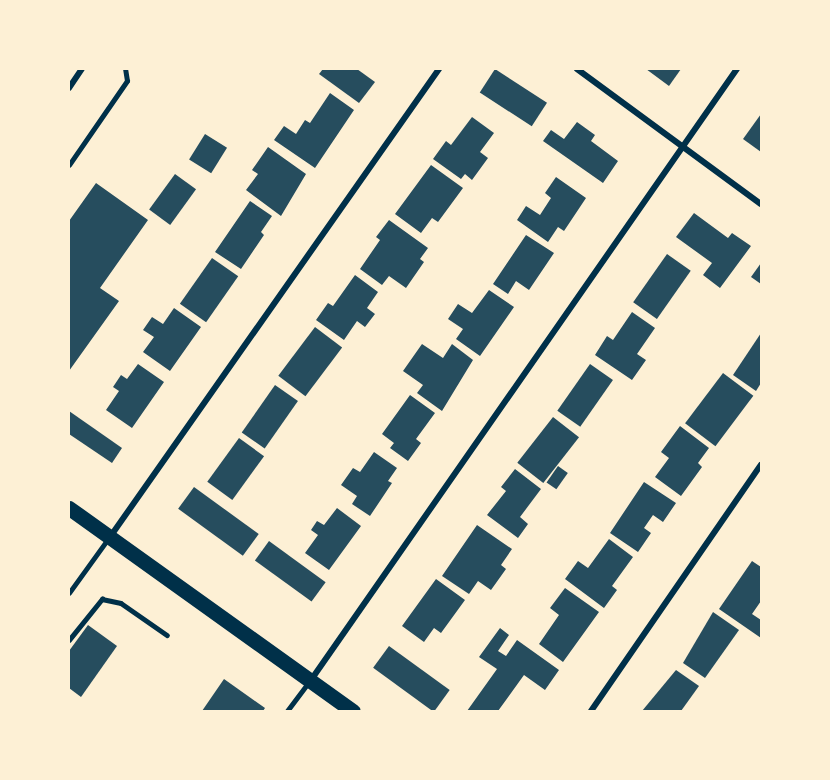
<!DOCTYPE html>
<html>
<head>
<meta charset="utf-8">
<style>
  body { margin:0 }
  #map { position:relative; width:830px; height:780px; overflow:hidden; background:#fdf0d5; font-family:Merriweather,serif }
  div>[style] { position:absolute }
  .building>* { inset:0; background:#264d5e; transform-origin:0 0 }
  .service>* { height:4.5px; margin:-2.25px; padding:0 2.25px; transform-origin:2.25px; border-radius:2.25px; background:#003049 }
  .minor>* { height:6px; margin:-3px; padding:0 3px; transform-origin:3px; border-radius:3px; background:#003049 }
  .primary>* { height:15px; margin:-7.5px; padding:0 7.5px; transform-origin:7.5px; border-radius:7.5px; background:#003049 }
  span { translate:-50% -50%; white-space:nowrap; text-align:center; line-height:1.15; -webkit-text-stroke:6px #fdf0d5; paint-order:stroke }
  .frame { position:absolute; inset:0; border:70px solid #fdf0d5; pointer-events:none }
</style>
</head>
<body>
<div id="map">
  <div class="building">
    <div style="clip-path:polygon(323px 69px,357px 69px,375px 82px,359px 103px,319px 74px)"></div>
    <div style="left:495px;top:69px;width:62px;height:28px;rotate:33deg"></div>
    <div style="clip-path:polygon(646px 69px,681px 69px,669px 86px)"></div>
    <div style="clip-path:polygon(330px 93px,354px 110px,315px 168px,274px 140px,284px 126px,296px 134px,305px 120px,310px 123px)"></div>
    <div style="clip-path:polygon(761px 114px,761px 152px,743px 139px)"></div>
    <div style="clip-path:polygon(472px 117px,494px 133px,480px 152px,488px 158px,472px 180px,465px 174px,461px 179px,433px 159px,446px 141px,451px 145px)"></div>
    <div style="clip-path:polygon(577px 122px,595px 135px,591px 141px,618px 161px,603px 183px,543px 141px,551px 130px,564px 139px)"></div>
    <div style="left:205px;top:134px;width:26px;height:30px;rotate:32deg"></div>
    <div style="clip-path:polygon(268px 147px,306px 174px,281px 216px,246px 190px,258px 174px,252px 170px)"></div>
    <div style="clip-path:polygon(431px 165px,463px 188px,438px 222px,432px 218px,421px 233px,395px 214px)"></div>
    <div style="left:175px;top:174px;width:26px;height:44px;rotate:36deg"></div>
    <div style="clip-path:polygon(556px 177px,586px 198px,564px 231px,558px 227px,548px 242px,517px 220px,526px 206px,540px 215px,551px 198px,545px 193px)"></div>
    <div style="clip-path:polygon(96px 183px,148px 220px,100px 288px,119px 301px,69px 371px,69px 221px)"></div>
    <div style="clip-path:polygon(250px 201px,272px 216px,261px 232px,264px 235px,241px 269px,215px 252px)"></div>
    <div style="clip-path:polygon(694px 213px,728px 238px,732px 233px,751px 246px,720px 288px,703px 275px,712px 263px,676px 237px)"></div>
    <div style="clip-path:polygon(389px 220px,428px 248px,420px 259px,424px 262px,406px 288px,389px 276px,382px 285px,360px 269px,380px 240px,376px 237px)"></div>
    <div style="clip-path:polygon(526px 235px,554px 253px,529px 290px,516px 281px,508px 294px,493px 284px)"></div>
    <div style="left:667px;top:254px;width:29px;height:59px;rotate:35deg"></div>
    <div style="left:212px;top:258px;width:32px;height:56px;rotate:35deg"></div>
    <div style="clip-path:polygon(761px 263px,761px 284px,751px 277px)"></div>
    <div style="clip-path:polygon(355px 275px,378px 292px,367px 308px,375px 314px,365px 327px,357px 321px,344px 340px,316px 320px,328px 303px,333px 306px)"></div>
    <div style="clip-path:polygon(489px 290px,514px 307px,480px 356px,456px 339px,463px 329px,448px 319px,458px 304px,472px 313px)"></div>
    <div style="clip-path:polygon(174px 308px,201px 327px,170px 371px,143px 352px,154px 337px,143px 330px,152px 317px,163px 324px)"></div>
    <div style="clip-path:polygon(632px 312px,655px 328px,637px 354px,646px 360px,632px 380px,595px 355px,607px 336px,613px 340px)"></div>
    <div style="left:315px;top:327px;width:34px;height:61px;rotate:37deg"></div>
    <div style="clip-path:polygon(761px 333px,761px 383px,756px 391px,733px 375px)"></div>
    <div style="clip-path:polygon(422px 344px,443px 358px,452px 344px,473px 360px,442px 411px,417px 393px,423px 385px,403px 371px)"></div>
    <div style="clip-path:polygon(138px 364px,164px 382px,132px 428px,106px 410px,119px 391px,113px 387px,121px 375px,127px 379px)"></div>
    <div style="left:590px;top:364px;width:28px;height:57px;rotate:35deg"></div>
    <div style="left:723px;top:373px;width:38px;height:63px;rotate:37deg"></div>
    <div style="left:275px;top:385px;width:28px;height:58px;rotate:35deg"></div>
    <div style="clip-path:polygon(410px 395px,435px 413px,416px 439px,421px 443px,408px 461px,390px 448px,394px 443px,382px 434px)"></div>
    <div style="clip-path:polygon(69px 411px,122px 448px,112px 463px,69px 434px)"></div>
    <div style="left:553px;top:417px;width:33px;height:58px;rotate:38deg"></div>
    <div style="clip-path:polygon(680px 426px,709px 448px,698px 463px,702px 467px,681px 496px,655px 477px,669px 458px,661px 452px)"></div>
    <div style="left:239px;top:438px;width:31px;height:54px;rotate:36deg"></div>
    <div style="clip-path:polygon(374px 452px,397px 468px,388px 481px,392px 483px,370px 516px,352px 504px,357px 496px,341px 485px,353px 468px,360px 472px)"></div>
    <div style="left:558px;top:466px;width:12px;height:20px;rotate:35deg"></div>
    <div style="clip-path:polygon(515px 469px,541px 489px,520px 517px,528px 524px,518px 538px,487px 515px,506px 491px,501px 487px)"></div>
    <div style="clip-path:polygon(644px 482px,676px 503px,663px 522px,653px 515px,644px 528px,651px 533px,638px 552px,610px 533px)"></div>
    <div style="left:194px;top:487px;width:80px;height:27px;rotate:36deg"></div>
    <div style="clip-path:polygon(337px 508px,361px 526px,329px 570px,305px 553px,318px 535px,311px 530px,317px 521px,324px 525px)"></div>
    <div style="clip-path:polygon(477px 525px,512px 549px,501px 565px,506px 569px,491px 590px,478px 581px,469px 594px,442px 576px)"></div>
    <div style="clip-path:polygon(609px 539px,633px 557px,612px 586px,617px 590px,604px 608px,565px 579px,578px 561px,588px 568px)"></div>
    <div style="left:269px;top:541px;width:70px;height:24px;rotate:36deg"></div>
    <div style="clip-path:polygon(752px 561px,761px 567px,761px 601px,752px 614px,761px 620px,761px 638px,719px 609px)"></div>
    <div style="clip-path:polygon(436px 579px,465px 600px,441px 633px,434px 628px,424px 642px,402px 626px)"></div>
    <div style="clip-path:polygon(565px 588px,599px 612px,563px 662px,539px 644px,559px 615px,550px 608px)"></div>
    <div style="clip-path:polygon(713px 612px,739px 630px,705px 678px,683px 663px)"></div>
    <div style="clip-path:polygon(88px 625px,117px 646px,81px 697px,69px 688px,69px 651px)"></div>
    <div style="clip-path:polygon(500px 628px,509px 635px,498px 651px,506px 656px,517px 640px,559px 670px,545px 690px,524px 675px,498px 711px,467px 711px,497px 669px,479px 657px)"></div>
    <div style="left:389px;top:646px;width:75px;height:27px;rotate:36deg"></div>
    <div style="clip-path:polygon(676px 670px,699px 686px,681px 711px,642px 711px)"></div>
    <div style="clip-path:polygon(224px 679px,265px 708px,263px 711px,202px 711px)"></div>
  </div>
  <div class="service">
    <div style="left:69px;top:165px;width:102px;rotate:-55.4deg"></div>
    <div style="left:127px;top:81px;width:12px;rotate:-99deg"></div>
    <div style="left:69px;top:593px;width:67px;rotate:-54.2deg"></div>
    <div style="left:69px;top:640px;width:53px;rotate:-51.2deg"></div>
    <div style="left:102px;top:599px;width:19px;rotate:12deg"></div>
    <div style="left:121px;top:603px;width:56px;rotate:34.8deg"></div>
    <div style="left:287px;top:711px;width:36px;rotate:-53deg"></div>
  </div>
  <div class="minor">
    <div style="left:577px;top:69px;width:228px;rotate:36.3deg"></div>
    <div style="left:69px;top:88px;width:23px;rotate:-56deg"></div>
    <div style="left:110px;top:537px;width:572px;rotate:-54.89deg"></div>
    <div style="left:311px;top:680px;width:745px;rotate:-55.12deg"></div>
    <div style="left:591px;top:711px;width:299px;rotate:-55.4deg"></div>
  </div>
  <div class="primary">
    <div style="left:69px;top:508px;width:349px;rotate:35.6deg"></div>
  </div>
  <div class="frame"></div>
</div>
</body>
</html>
